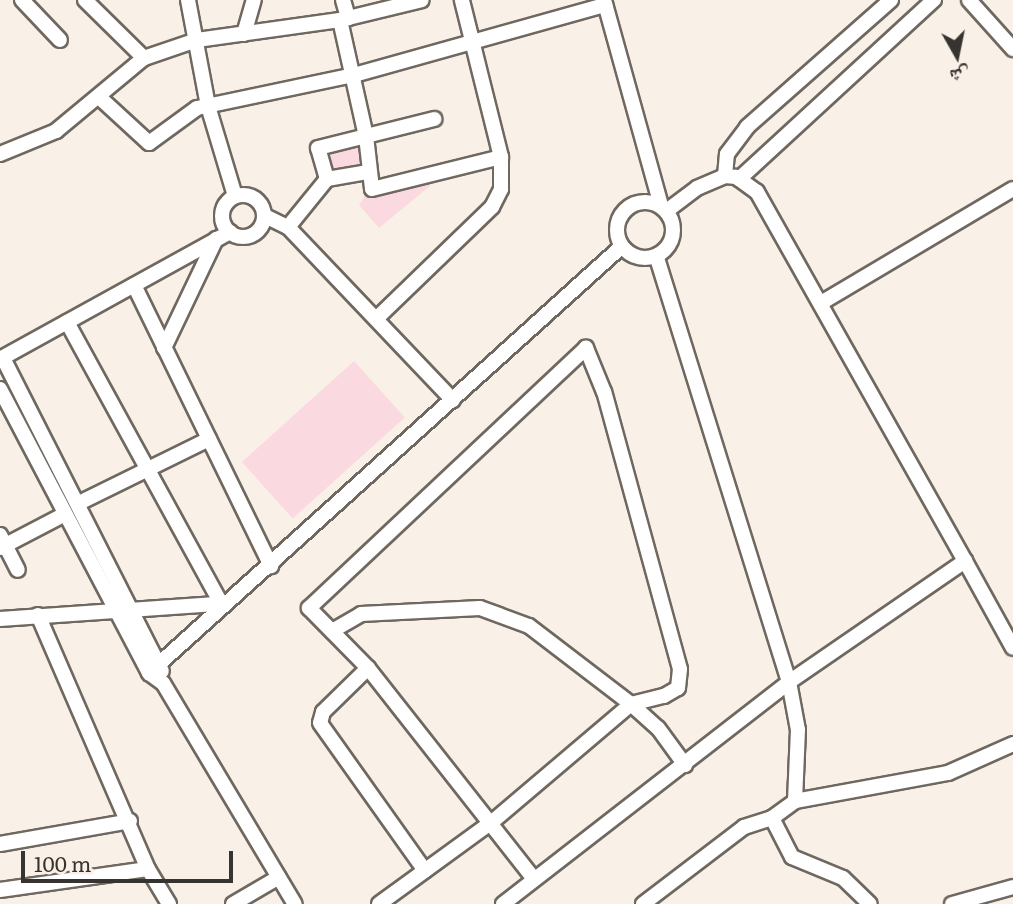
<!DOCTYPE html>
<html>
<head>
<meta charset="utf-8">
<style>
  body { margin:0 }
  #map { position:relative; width:1013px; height:904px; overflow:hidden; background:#f9f1e8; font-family:Literata,"Noto Naskh Arabic",serif }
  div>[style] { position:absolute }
  .green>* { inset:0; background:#fbd9e1; transform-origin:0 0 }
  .roads { filter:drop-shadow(2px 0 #6f6860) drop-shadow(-2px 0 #6f6860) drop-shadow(0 2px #6f6860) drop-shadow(0 -2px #6f6860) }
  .minor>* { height:14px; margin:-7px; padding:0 7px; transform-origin:7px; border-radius:7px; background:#fff }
  .minor>.ring { margin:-7px; padding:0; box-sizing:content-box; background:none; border:14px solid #fff; border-radius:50% }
  span { translate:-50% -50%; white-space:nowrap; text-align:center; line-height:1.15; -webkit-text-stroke:7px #f9f1e8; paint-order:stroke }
  .north { position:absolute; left:922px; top:21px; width:70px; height:70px; -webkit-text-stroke:5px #f9f1e8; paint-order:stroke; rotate:171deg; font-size:19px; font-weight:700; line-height:28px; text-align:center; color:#373330 }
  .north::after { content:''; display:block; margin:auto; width:24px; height:32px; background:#373330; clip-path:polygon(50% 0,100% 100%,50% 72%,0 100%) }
  .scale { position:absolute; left:21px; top:851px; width:212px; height:32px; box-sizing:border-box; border:4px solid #373330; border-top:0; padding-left:9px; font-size:21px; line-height:24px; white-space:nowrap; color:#373330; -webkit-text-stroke:5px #f9f1e8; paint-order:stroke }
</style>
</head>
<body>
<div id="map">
  <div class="green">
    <div style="left:357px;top:138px;width:26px;height:38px;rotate:77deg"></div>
    <div style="clip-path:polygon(426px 174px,430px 186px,379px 228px,359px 205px,366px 194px)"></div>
    <div style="left:354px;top:361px;width:76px;height:151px;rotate:48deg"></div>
  </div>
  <div class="roads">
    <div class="minor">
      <div style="left:22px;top:0;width:55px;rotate:46.5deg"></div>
      <div style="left:85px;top:0;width:83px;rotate:44.5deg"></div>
      <div style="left:188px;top:0;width:108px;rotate:79.3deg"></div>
      <div style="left:208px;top:106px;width:94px;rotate:73.3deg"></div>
      <div style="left:343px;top:0;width:19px;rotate:74deg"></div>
      <div style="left:604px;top:0;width:214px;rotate:74.5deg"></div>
      <div style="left:969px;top:0;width:66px;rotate:48.1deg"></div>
      <div style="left:340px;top:20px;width:119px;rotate:77.4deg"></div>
      <div style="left:366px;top:136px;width:53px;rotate:83.5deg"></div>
      <div style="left:372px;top:189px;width:133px;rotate:-13.9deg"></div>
      <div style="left:244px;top:34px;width:35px;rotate:-74deg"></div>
      <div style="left:99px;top:97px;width:68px;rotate:42.6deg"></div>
      <div style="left:149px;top:143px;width:59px;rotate:-36.1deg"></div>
      <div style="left:197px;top:108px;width:160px;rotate:-11.9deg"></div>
      <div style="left:354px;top:75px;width:261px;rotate:-15.6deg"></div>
      <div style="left:0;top:154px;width:61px;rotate:-22.3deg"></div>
      <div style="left:56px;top:131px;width:114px;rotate:-39.7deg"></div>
      <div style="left:144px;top:58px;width:56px;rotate:-18.8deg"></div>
      <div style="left:197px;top:40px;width:144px;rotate:-8deg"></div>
      <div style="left:340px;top:20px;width:84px;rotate:-13.7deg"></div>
      <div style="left:725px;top:176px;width:22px;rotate:-85deg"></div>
      <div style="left:727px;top:154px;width:34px;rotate:-53deg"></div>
      <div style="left:747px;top:127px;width:192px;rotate:-41.4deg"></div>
      <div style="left:327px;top:179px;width:32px;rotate:-106deg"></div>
      <div style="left:318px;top:148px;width:120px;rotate:-14deg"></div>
      <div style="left:739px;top:179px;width:265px;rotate:-42.6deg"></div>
      <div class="ring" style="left:222px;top:195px;width:28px;height:28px"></div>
      <div class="ring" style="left:617px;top:202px;width:42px;height:42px"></div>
      <div style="left:265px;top:216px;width:25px;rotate:26deg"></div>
      <div style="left:288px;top:227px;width:239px;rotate:46.4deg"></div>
      <div style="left:288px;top:227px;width:62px;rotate:-50.9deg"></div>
      <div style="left:327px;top:179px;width:42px;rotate:-9.7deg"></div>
      <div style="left:134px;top:285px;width:313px;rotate:64deg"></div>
      <div style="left:821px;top:303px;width:223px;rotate:-30.7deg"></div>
      <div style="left:377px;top:318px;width:160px;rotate:-44deg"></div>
      <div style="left:492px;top:207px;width:20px;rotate:-63deg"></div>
      <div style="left:501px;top:189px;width:32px;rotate:-90deg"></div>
      <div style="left:501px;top:157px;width:162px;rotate:-104deg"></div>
      <div style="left:67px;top:322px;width:319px;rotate:61.3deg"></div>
      <div style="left:164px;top:348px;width:121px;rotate:-64.5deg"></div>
      <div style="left:3px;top:358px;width:351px;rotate:63.1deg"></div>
      <div style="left:0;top:359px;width:263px;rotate:-28.9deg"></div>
      <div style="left:0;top:389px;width:321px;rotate:62.3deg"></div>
      <div style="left:149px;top:673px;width:17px;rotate:36deg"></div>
      <div style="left:163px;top:683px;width:257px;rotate:59.2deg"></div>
      <div style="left:79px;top:503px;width:145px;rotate:-26.2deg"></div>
      <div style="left:0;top:535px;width:39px;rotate:63deg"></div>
      <div style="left:0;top:548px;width:73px;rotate:-27.6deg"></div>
      <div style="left:965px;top:561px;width:99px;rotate:61.1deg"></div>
      <div style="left:38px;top:615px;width:277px;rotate:66.6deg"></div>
      <div style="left:148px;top:869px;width:41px;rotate:59deg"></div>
      <div style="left:0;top:619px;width:227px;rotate:-4deg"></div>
      <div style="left:332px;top:631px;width:34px;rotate:-30deg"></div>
      <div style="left:361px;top:614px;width:119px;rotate:-2.9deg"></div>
      <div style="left:480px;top:608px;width:52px;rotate:20.2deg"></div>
      <div style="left:529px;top:626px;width:128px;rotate:37.4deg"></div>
      <div style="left:631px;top:704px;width:34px;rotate:-14deg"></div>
      <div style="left:664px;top:696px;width:16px;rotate:-30deg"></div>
      <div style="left:678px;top:688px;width:19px;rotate:-84deg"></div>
      <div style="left:680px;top:669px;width:287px;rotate:-105.3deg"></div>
      <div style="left:604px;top:392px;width:48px;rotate:-112.2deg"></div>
      <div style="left:586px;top:348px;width:380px;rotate:136.8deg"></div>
      <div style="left:309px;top:608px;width:84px;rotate:45.5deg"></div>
      <div style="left:368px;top:668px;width:268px;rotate:51.8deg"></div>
      <div style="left:368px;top:668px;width:63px;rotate:135.6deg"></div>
      <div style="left:323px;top:712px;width:11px;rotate:105deg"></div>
      <div style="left:320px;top:723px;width:181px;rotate:54.6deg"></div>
      <div style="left:149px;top:673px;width:637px;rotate:-42.07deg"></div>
      <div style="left:795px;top:801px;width:156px;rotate:-10.4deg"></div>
      <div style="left:948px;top:773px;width:71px;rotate:-24deg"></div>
      <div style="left:772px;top:818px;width:44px;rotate:62.9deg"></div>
      <div style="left:792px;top:857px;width:55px;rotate:22.4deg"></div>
      <div style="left:843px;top:878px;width:37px;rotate:44deg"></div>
      <div style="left:0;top:844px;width:132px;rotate:-10deg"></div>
      <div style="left:0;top:890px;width:149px;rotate:-8.1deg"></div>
      <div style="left:233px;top:904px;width:53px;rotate:-30.4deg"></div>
      <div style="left:379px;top:904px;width:140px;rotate:-36deg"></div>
      <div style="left:492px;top:822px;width:182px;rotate:-40.3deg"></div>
      <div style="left:631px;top:704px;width:36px;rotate:42deg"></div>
      <div style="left:658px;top:728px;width:46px;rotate:53.9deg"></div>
      <div style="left:503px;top:904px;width:362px;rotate:-37.8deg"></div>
      <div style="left:789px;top:682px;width:446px;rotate:-107.3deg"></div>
      <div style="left:643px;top:904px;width:127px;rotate:-37.3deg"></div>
      <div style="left:744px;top:827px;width:29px;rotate:-18deg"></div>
      <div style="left:772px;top:818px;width:29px;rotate:-36deg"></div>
      <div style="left:795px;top:801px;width:71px;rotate:-87.6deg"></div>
      <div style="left:798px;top:730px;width:49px;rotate:-100.6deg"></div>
      <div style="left:789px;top:682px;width:214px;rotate:-34.5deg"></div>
      <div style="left:965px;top:561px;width:424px;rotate:-119.4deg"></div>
      <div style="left:757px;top:192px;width:26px;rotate:-144deg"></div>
      <div style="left:736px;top:177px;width:11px;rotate:-175deg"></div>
      <div style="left:725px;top:176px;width:30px;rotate:157deg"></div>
      <div style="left:697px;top:188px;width:38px;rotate:143deg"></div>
      <div style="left:952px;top:904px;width:63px;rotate:-15.6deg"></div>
    </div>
  </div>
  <div class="north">ش</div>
  <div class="scale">100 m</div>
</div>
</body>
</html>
